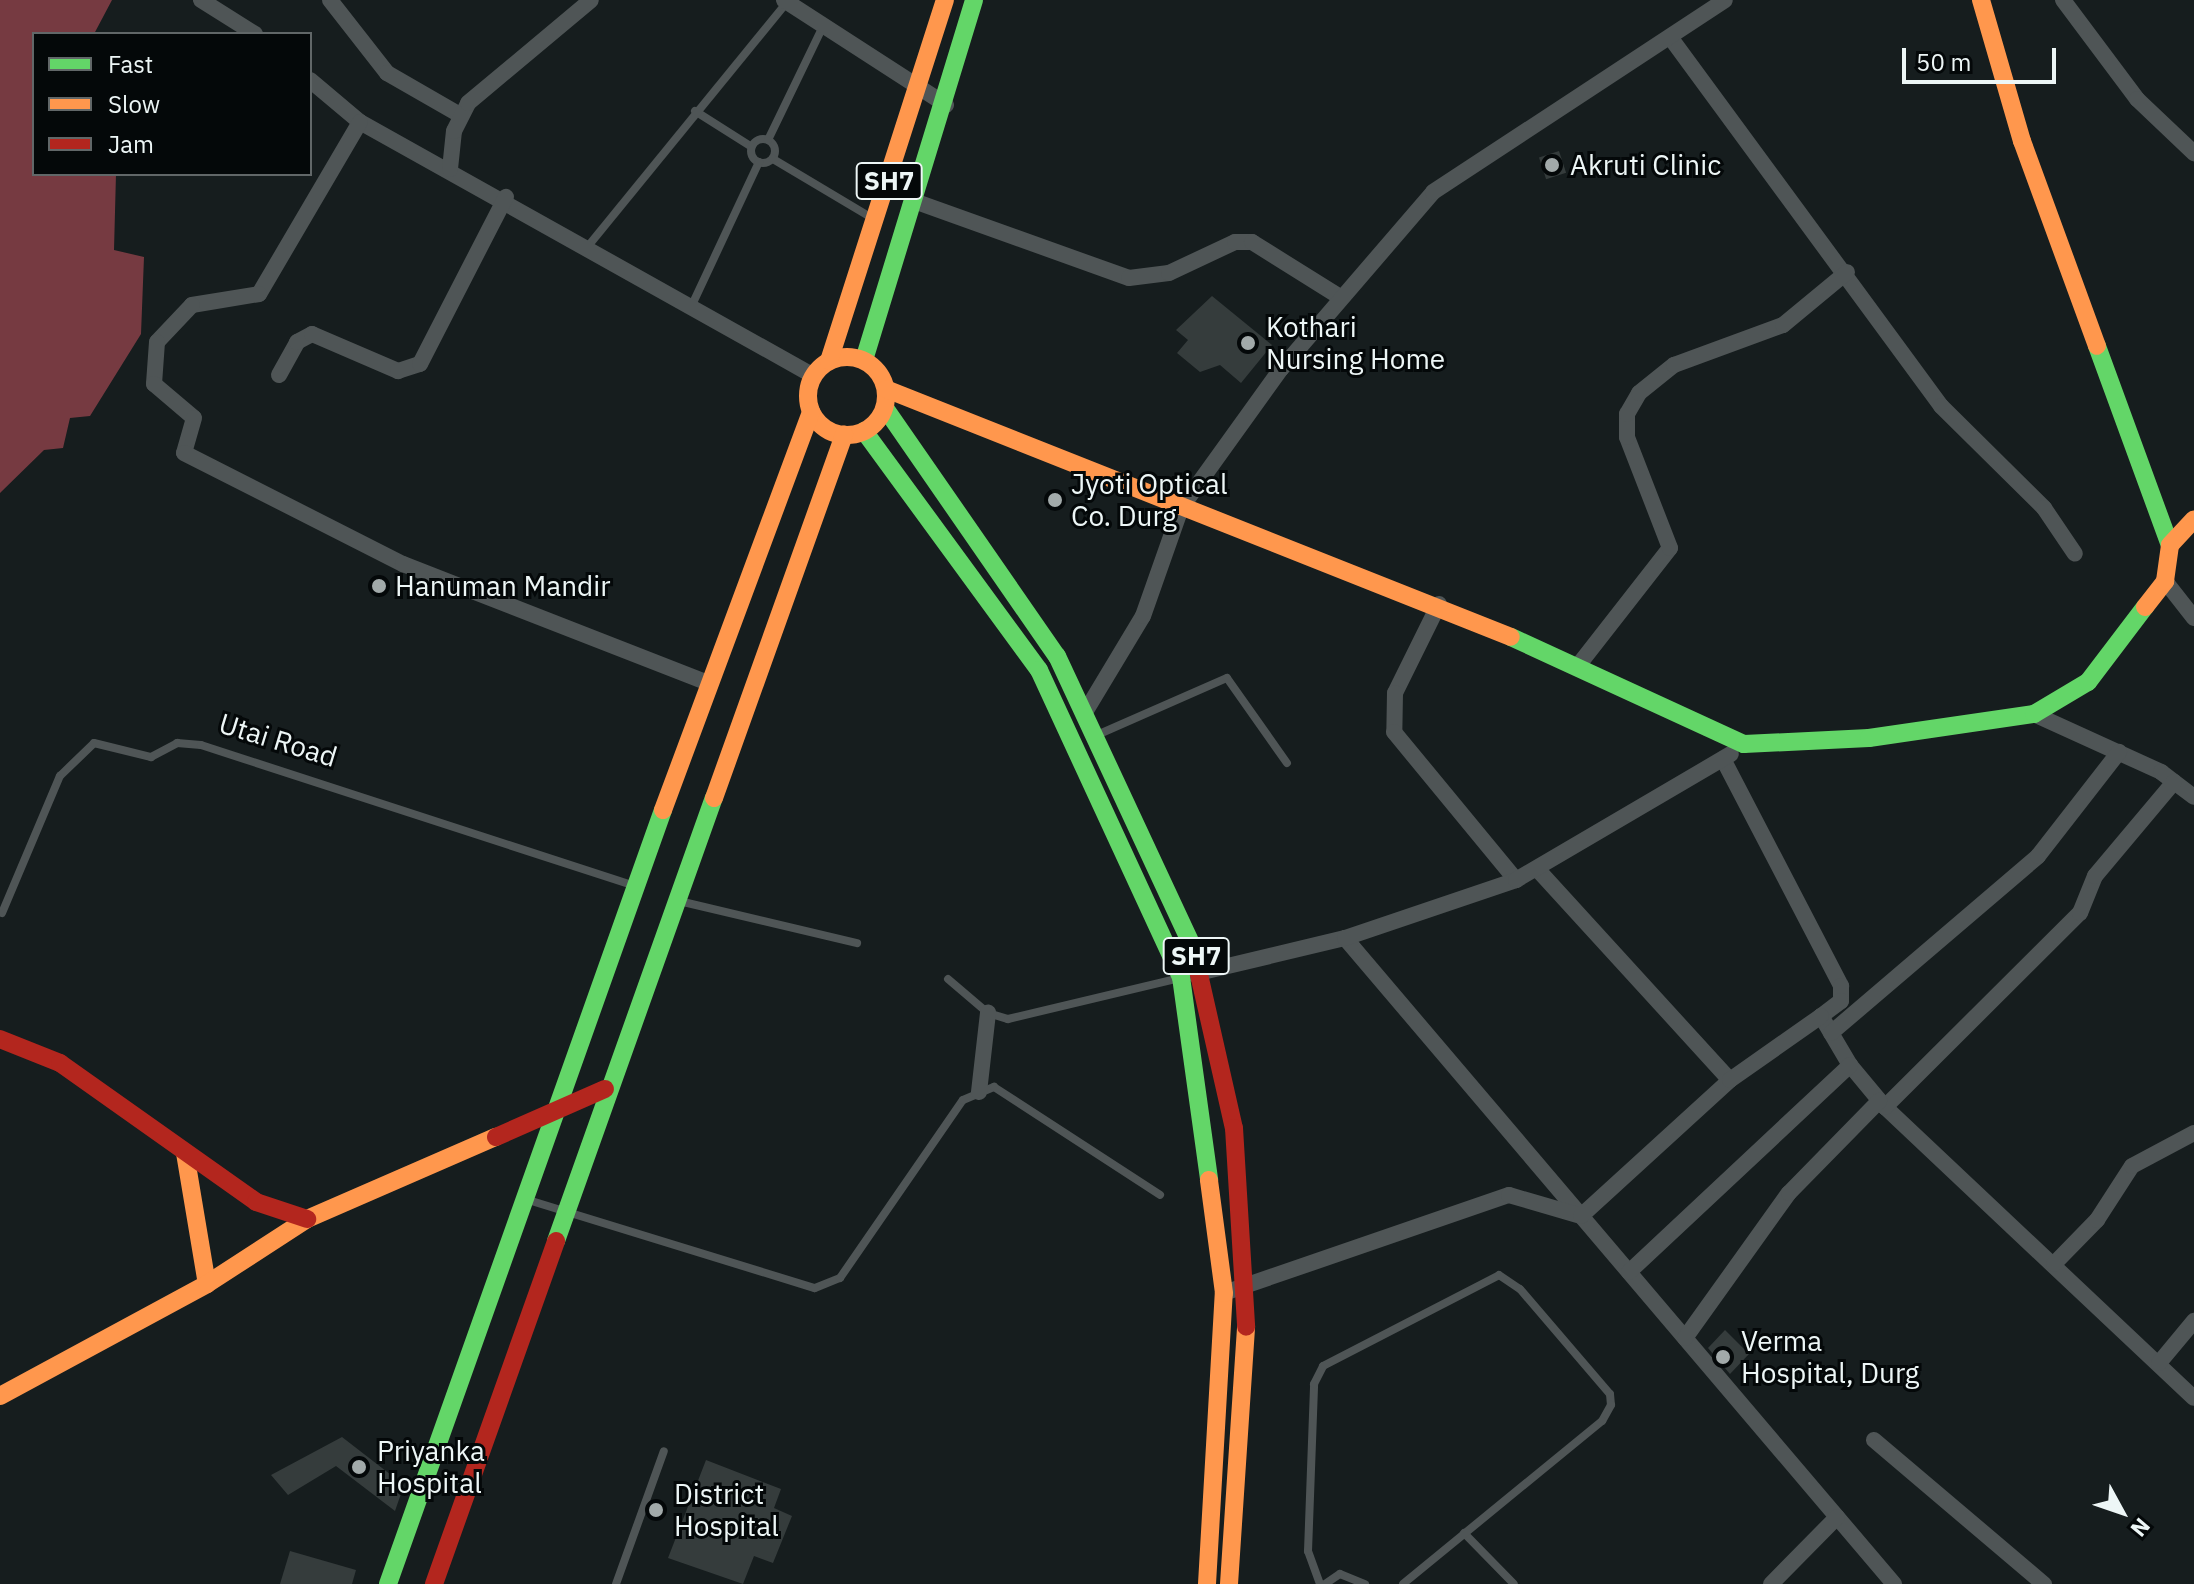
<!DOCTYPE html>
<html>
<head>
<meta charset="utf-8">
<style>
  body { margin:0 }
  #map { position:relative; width:2194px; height:1584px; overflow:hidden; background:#161d1e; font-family:"IBM Plex Sans",sans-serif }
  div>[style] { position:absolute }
  .water>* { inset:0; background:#763a41 }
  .building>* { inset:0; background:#353c3c; transform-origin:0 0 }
  .lane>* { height:8px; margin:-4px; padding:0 4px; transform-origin:4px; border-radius:4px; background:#4f5556 }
  .lane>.ring { margin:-4px; padding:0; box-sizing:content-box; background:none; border:8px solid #4f5556; border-radius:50% }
  .street>* { height:16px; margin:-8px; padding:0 8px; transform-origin:8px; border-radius:8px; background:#4f5556 }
  .fast>* { height:18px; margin:-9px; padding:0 9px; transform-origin:9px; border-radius:9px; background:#63d668 }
  .slow>* { height:18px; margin:-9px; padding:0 9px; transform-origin:9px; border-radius:9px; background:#ff974d }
  .slow>.ring { margin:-9px; padding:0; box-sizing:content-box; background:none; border:18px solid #ff974d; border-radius:50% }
  .jam>* { height:18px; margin:-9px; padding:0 9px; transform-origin:9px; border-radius:9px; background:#b3261e }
  .dots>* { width:22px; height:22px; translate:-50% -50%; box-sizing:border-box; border:4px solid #040809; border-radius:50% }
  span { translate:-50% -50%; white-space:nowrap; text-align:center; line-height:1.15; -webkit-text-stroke:6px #040809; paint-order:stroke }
  .shield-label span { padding:2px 6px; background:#040809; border:2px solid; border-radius:6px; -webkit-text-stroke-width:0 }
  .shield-label { font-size:26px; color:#edf6f6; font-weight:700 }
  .poi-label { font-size:28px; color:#edf6f6 }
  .left { translate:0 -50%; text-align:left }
  .street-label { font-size:28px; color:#edf6f6 }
  .legend { position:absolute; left:32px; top:32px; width:280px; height:144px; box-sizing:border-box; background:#040809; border:2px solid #616768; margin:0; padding:10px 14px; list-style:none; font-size:24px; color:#edf6f6 }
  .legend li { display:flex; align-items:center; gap:16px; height:40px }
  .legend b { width:40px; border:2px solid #616768 }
  .north { position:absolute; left:2082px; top:1472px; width:80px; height:80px; -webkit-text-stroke:6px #040809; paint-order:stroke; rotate:130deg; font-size:22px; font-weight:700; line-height:32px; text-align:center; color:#edf6f6 }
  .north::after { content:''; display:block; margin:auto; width:28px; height:36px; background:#edf6f6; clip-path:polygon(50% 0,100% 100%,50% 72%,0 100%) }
  .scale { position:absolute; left:1902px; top:48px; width:154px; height:36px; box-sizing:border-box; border:4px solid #edf6f6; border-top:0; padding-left:10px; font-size:24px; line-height:28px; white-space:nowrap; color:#edf6f6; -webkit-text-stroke:6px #040809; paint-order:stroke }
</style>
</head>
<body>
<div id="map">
  <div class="water">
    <div style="clip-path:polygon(0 0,112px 0,94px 34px,34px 34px,34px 174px,116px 174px,114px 250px,144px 257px,141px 334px,90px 416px,70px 418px,63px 448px,44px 450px,0 493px)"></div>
  </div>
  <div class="building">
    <div style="left:1559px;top:151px;width:23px;height:21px;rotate:72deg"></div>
    <div style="clip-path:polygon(1212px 296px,1272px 345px,1241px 383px,1220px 365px,1200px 372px,1177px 353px,1188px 340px,1176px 330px)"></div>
    <div style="clip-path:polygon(1725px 1330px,1749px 1354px,1730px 1374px,1708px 1348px)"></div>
    <div style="clip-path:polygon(342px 1437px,404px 1485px,395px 1511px,336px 1466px,288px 1495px,271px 1475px)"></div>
    <div style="clip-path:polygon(706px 1460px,781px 1489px,774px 1508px,792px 1516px,773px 1563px,754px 1556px,743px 1584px,668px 1558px)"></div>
    <div style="clip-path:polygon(290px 1551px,356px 1570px,352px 1584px,280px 1584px)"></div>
  </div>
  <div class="lane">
    <div style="left:695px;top:111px;width:67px;rotate:32.3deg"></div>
    <div class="ring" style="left:751px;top:139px;width:16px;height:16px"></div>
    <div style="left:768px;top:140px;width:127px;rotate:-64.2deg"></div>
    <div style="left:773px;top:159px;width:115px;rotate:30.8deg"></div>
    <div style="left:589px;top:245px;width:313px;rotate:-50.8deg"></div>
    <div style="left:692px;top:305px;width:158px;rotate:-64.9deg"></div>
    <div style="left:1097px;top:735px;width:142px;rotate:-23.7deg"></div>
    <div style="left:1227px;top:678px;width:104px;rotate:54.8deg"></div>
    <div style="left:679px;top:901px;width:183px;rotate:13.3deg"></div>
    <div style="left:2px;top:913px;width:149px;rotate:-67.1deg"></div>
    <div style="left:60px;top:776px;width:47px;rotate:-44.1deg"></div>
    <div style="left:94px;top:743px;width:59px;rotate:13.8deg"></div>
    <div style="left:151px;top:757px;width:30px;rotate:-28deg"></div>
    <div style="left:177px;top:743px;width:24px;rotate:5deg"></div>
    <div style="left:201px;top:745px;width:454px;rotate:18deg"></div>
    <div style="left:948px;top:979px;width:52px;rotate:40.4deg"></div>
    <div style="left:988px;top:1013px;width:21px;rotate:17deg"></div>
    <div style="left:1008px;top:1019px;width:173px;rotate:-13.4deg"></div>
    <div style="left:525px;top:1199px;width:303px;rotate:17.1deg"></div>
    <div style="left:815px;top:1288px;width:27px;rotate:-22deg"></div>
    <div style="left:840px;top:1278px;width:216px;rotate:-55.4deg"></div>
    <div style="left:963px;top:1100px;width:34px;rotate:-23deg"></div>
    <div style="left:994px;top:1087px;width:198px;rotate:33deg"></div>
    <div style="left:1464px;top:1533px;width:71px;rotate:45.6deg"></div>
    <div style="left:616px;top:1584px;width:141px;rotate:-70.2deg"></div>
    <div style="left:1320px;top:1584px;width:35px;rotate:-110deg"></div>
    <div style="left:1308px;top:1551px;width:167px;rotate:-87.9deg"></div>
    <div style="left:1314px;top:1384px;width:20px;rotate:-63deg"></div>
    <div style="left:1323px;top:1366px;width:198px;rotate:-27.3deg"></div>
    <div style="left:1499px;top:1275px;width:25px;rotate:34deg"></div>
    <div style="left:1520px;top:1289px;width:138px;rotate:49.4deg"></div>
    <div style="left:1610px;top:1394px;width:11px;rotate:85deg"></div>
    <div style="left:1611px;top:1405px;width:18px;rotate:119deg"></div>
    <div style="left:1602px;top:1421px;width:257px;rotate:140.7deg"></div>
    <div style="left:1325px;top:1584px;width:18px;rotate:-34deg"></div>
    <div style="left:1340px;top:1574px;width:27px;rotate:22deg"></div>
  </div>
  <div class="street">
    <div style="left:201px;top:0;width:64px;rotate:32.2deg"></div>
    <div style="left:330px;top:0;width:93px;rotate:52deg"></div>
    <div style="left:387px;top:73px;width:84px;rotate:29.9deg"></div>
    <div style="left:784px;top:0;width:193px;rotate:32.9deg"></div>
    <div style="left:2063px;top:0;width:124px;rotate:53.2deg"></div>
    <div style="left:2137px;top:99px;width:79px;rotate:43.5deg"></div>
    <div style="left:1670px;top:37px;width:458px;rotate:53.7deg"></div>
    <div style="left:1941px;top:406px;width:145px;rotate:44.7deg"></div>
    <div style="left:2044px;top:508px;width:55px;rotate:56deg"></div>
    <div style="left:310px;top:80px;width:65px;rotate:40deg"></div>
    <div style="left:360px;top:122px;width:520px;rotate:29.23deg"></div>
    <div style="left:360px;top:122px;width:199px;rotate:120.4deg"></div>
    <div style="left:259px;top:294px;width:68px;rotate:170.7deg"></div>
    <div style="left:192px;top:305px;width:51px;rotate:133.4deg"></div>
    <div style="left:157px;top:342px;width:42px;rotate:94.1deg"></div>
    <div style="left:154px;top:384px;width:52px;rotate:40.4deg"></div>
    <div style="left:194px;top:418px;width:36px;rotate:106deg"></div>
    <div style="left:184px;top:453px;width:246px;rotate:26.9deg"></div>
    <div style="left:403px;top:564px;width:330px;rotate:21.3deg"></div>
    <div style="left:450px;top:169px;width:38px;rotate:-84deg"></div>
    <div style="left:454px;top:131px;width:31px;rotate:-63deg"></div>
    <div style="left:468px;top:103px;width:160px;rotate:-39.9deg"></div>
    <div style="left:914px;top:201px;width:228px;rotate:19.7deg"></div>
    <div style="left:1129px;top:278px;width:40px;rotate:-7.1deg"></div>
    <div style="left:1169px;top:273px;width:73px;rotate:-25.2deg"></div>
    <div style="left:1235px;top:242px;width:17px"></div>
    <div style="left:1252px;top:242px;width:104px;rotate:32deg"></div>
    <div style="left:279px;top:375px;width:38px;rotate:-61deg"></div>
    <div style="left:297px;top:342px;width:17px;rotate:-28deg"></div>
    <div style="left:312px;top:334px;width:94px;rotate:23.3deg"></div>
    <div style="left:398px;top:371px;width:23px;rotate:-18deg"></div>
    <div style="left:420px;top:364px;width:188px;rotate:-62.8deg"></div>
    <div style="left:2165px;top:581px;width:47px;rotate:51.9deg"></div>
    <div style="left:1439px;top:604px;width:99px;rotate:116.3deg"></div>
    <div style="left:1395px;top:693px;width:39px;rotate:91deg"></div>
    <div style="left:1394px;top:732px;width:192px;rotate:50.5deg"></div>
    <div style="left:1577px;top:667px;width:151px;rotate:-52deg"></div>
    <div style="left:1670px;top:548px;width:119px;rotate:-111.2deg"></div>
    <div style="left:1627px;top:437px;width:23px;rotate:-90deg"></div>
    <div style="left:1627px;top:414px;width:24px;rotate:-60deg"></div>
    <div style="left:1639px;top:393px;width:45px;rotate:-38.7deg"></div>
    <div style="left:1674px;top:365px;width:116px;rotate:-20.2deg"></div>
    <div style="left:1783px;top:325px;width:83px;rotate:-39.6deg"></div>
    <div style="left:1084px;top:714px;width:114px;rotate:-59deg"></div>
    <div style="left:1143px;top:616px;width:114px;rotate:-70.6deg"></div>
    <div style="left:1181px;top:508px;width:171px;rotate:-54.3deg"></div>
    <div style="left:1281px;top:369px;width:233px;rotate:-49.3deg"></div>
    <div style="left:1433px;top:192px;width:349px;rotate:-33.3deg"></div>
    <div style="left:2034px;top:714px;width:140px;rotate:24.5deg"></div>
    <div style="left:2161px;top:772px;width:41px;rotate:37.1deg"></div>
    <div style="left:1723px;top:759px;width:256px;rotate:62.5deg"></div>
    <div style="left:1841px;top:986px;width:15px;rotate:90deg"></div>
    <div style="left:1841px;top:1001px;width:25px;rotate:143deg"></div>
    <div style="left:1821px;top:1016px;width:57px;rotate:59.4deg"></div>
    <div style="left:1850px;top:1065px;width:55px;rotate:50.2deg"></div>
    <div style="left:1885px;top:1107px;width:424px;rotate:43.3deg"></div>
    <div style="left:1539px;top:871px;width:283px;rotate:47.6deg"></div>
    <div style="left:1345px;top:938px;width:848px;rotate:49.64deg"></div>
    <div style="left:1194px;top:974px;width:155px;rotate:-13.4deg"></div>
    <div style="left:1345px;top:938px;width:181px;rotate:-18.7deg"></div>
    <div style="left:1516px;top:880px;width:249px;rotate:-30.4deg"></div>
    <div style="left:1831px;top:1033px;width:272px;rotate:-40.5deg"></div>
    <div style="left:2038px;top:856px;width:132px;rotate:-52.1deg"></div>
    <div style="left:979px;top:1092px;width:80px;rotate:-83.5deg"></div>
    <div style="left:1885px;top:1107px;width:275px;rotate:-44.9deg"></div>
    <div style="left:2080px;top:913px;width:40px;rotate:-68deg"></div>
    <div style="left:2095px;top:876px;width:123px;rotate:-50deg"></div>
    <div style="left:2054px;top:1264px;width:62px;rotate:-45.7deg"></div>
    <div style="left:2097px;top:1220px;width:64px;rotate:-57.1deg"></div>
    <div style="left:2132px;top:1166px;width:70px;rotate:-28deg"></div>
    <div style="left:1629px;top:1272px;width:303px;rotate:-43.1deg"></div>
    <div style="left:1224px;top:1293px;width:301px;rotate:-19deg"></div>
    <div style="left:1509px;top:1195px;width:75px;rotate:16.3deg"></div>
    <div style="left:1581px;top:1216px;width:202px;rotate:-42.4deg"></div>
    <div style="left:1730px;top:1080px;width:111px;rotate:-35.1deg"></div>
    <div style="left:1685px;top:1338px;width:178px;rotate:-54.4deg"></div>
    <div style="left:1789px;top:1193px;width:129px;rotate:-45.6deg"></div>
    <div style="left:2159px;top:1363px;width:55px;rotate:-50.2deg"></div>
    <div style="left:1874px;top:1440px;width:223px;rotate:40.3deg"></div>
    <div style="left:1771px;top:1584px;width:94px;rotate:-45.4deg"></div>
  </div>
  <div class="fast">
    <div style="left:2097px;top:346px;width:212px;rotate:69.9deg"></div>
    <div style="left:864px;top:360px;width:376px;rotate:-73deg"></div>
    <div style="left:885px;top:408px;width:302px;rotate:55.3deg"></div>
    <div style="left:1057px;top:656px;width:322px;rotate:65deg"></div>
    <div style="left:864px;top:431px;width:296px;rotate:53.8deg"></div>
    <div style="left:1039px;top:670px;width:338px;rotate:65.2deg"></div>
    <div style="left:1181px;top:977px;width:205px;rotate:82.1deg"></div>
    <div style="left:1511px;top:637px;width:256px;rotate:24.7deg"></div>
    <div style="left:1744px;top:744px;width:125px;rotate:-2.7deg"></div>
    <div style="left:1869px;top:738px;width:167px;rotate:-8.3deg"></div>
    <div style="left:2034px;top:714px;width:63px;rotate:-30.7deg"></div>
    <div style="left:2088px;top:682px;width:94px;rotate:-52.8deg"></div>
    <div style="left:556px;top:1241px;width:470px;rotate:-70.4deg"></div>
    <div style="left:388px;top:1584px;width:821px;rotate:-70.44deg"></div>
  </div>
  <div class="slow">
    <div style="left:1981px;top:0;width:147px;rotate:73.8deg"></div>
    <div style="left:2022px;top:141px;width:218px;rotate:69.9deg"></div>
    <div class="ring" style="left:808px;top:357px;width:60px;height:60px"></div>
    <div style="left:829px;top:361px;width:379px;rotate:-72.2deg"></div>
    <div style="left:886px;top:389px;width:672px;rotate:21.64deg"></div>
    <div style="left:2145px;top:607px;width:33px;rotate:-52deg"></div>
    <div style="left:2165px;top:581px;width:36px;rotate:-82deg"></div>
    <div style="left:2170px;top:545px;width:35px;rotate:-47deg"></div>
    <div style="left:714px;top:798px;width:386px;rotate:-70.3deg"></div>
    <div style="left:663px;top:810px;width:425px;rotate:-69.6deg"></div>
    <div style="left:185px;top:1153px;width:133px;rotate:80.5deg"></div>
    <div style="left:0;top:1396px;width:235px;rotate:-28.4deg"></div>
    <div style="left:207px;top:1284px;width:119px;rotate:-33deg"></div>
    <div style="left:307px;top:1219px;width:206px;rotate:-23.5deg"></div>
    <div style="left:1207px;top:1584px;width:291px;rotate:-86.7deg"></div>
    <div style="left:1224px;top:1293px;width:114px;rotate:-97.6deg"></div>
    <div style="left:1229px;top:1584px;width:258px;rotate:-86.2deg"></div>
  </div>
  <div class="jam">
    <div style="left:1193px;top:948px;width:185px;rotate:77.2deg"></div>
    <div style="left:1234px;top:1128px;width:199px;rotate:86.5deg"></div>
    <div style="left:0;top:1039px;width:65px;rotate:21.8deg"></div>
    <div style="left:60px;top:1063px;width:240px;rotate:35.3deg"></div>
    <div style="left:256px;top:1202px;width:54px;rotate:18.4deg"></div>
    <div style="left:496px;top:1137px;width:119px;rotate:-23.8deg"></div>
    <div style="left:434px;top:1584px;width:364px;rotate:-70.4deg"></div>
  </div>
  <div class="dots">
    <div style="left:1552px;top:165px;background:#a2aaaa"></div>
    <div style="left:1248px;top:343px;background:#a2aaaa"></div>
    <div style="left:1055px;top:500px;background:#a2aaaa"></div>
    <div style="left:379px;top:586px;background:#a2aaaa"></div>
    <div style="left:1723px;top:1357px;background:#a2aaaa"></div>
    <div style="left:359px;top:1467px;background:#a2aaaa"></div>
    <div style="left:656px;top:1510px;background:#a2aaaa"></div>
  </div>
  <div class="shield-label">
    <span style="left:889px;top:181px">SH7</span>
    <span style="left:1196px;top:956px">SH7</span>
  </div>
  <div class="poi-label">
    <span class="left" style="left:1570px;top:165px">Akruti Clinic</span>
    <span class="left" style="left:1266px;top:343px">Kothari<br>Nursing Home</span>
    <span class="left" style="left:1071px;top:500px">Jyoti Optical<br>Co. Durg</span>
    <span class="left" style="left:395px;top:586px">Hanuman Mandir</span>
    <span class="left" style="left:1741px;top:1357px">Verma<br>Hospital, Durg</span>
    <span class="left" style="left:377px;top:1467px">Priyanka<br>Hospital</span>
    <span class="left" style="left:674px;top:1510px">District<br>Hospital</span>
  </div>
  <div class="street-label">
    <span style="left:278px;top:740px;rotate:17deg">Utai Road</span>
  </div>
  <ul class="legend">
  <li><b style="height:10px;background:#63d668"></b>Fast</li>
  <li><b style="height:10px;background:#ff974d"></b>Slow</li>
  <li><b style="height:10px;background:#b3261e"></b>Jam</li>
  </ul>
  <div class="north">N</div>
  <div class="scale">50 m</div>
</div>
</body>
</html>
